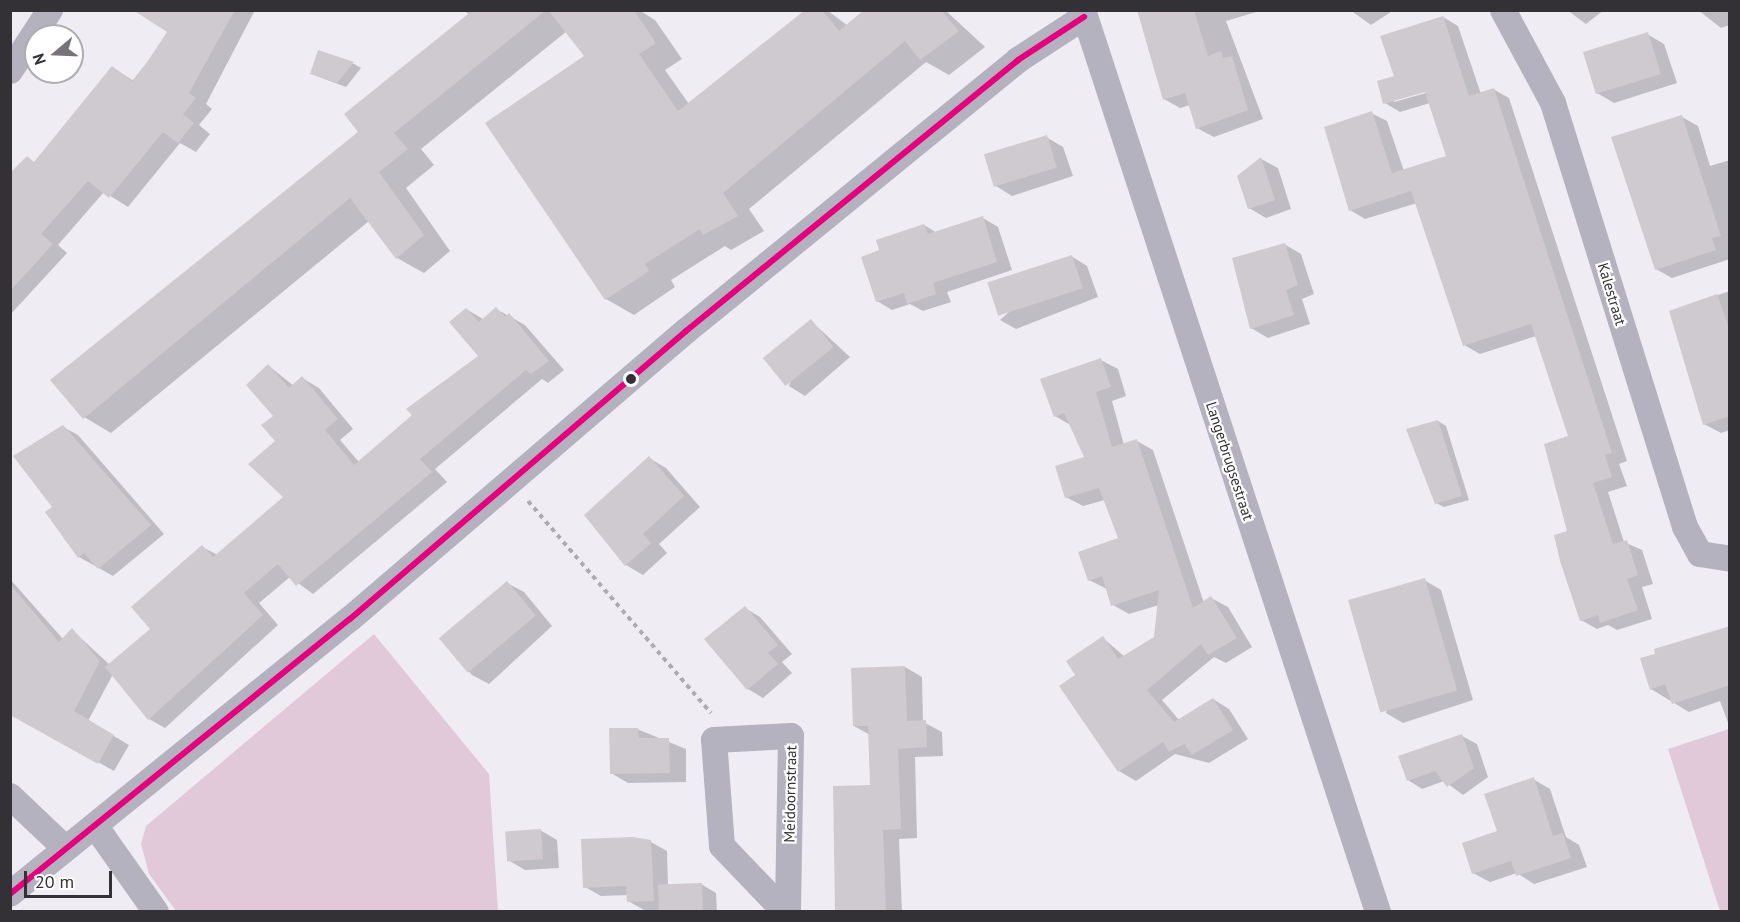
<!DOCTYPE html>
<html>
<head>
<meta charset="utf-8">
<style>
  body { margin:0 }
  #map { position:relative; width:1740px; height:922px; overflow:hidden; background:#f0ecf4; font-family:"PT Sans",sans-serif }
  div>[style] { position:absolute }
  .green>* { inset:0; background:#e2c9da }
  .shadow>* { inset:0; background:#0003 }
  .building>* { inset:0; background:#cecad0; transform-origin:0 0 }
  .path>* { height:4px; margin-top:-2px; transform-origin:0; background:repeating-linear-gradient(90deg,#acabb4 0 4.5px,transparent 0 9px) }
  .street>* { height:26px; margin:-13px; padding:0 13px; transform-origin:13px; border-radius:13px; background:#b4b2be }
  .bus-1>* { height:6px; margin:-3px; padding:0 3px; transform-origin:3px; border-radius:3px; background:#e5007d }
  .dots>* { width:16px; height:16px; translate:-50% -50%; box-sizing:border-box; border:3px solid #fff; border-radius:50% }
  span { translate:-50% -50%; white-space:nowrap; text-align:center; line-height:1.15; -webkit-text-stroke:4.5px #fff; paint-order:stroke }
  .street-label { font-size:15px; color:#333136 }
  .frame { position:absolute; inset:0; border:12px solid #333136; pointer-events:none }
  .north { position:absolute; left:24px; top:24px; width:60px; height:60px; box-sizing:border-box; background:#fff; border:2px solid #adadaf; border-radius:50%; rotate:251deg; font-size:16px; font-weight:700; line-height:24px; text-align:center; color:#333136 }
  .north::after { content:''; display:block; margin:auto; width:21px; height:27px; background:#757278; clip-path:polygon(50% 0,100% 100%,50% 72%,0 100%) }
  .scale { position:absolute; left:24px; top:871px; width:88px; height:27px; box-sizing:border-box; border:3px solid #333136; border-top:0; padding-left:8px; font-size:18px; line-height:21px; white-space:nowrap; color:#333136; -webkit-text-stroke:4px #fff; paint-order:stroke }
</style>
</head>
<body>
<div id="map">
  <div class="green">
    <div style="clip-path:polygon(374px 634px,489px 774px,498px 911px,176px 911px,149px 874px,141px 844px,146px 826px)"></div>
    <div style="clip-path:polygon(1729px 729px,1729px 911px,1720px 911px,1668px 749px)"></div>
  </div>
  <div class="shadow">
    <div style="clip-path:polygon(148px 10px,255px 10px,206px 104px,212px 109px,199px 125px,210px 134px,196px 152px,180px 143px,128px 207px,104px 192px,58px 245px,67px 253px,10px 315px,10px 176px,35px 163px,113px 68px,134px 81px,169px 31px)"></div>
    <div style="clip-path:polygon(463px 10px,639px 10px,655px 20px,682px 59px,665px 70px,689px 104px,807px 10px,827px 10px,848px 26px,945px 10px,985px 47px,949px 75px,926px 62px,749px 209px,764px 231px,731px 250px,725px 246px,671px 280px,675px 287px,634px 315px,606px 299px,587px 56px,567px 31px,421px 149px,434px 165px,406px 188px,450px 251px,424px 273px,397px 258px,369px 221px,111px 433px,84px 417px,470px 15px)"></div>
    <div style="clip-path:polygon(1138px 10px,1263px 10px,1226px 21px,1263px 119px,1214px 137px,1197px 128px,1190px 105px,1180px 108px,1164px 99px)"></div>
    <div style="clip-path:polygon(1350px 10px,1394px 10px,1371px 25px)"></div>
    <div style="clip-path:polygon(1567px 10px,1604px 10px,1586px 24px)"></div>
    <div style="clip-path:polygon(1698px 10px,1730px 10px,1730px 25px,1721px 28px)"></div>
    <div style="clip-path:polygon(evenodd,1443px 17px,1458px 26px,1481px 94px,1493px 89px,1509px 98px,1627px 461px,1619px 464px,1627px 486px,1608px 492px,1624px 542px,1642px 550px,1653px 584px,1642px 587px,1652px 619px,1617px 630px,1608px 625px,1597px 629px,1581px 620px,1568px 532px,1570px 437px,1536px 336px,1480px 354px,1464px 345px,1417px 203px,1365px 219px,1350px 210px,1371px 113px,1387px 121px,1404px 171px,1448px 157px,1430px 103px,1400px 112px,1385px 103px,1395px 77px,1443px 17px,1432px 88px,1433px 91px,1394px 102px,1394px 99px,1432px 88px)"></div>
    <div style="clip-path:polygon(1647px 34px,1664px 44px,1677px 83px,1614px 103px,1597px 93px)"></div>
    <div style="clip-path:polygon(319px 52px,354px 64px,361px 68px,346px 87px,319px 77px,312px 73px)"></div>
    <div style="clip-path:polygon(1682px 117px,1698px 126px,1710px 166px,1730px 160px,1730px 259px,1672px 278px,1656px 269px)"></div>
    <div style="clip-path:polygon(1046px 137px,1063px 147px,1073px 176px,1012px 196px,996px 186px)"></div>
    <div style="clip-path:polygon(1261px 159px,1278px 168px,1291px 209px,1266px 218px,1249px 208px)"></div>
    <div style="clip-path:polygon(983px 218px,998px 227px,1012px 270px,947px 292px,951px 302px,923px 311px,910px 304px,892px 310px,877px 301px,924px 225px,937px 233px)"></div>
    <div style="clip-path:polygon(1284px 244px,1301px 254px,1314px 294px,1302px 299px,1310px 324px,1268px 338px,1251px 328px)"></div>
    <div style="clip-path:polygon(1071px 256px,1087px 266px,1098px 297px,1016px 329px,1000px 320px)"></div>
    <div style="clip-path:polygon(1730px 291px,1730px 430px,1721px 433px,1704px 424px,1670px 311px)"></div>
    <div style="clip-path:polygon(466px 309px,483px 319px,496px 309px,525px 325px,564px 370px,548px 383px,542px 379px,435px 469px,447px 482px,313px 594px,290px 577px,259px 603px,278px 625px,165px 728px,149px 719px,113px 674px,88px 721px,129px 745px,114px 771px,10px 713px,10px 579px,63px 639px,72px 630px,110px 665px,152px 630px,202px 547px,218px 555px,285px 497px,269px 366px,294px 386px,302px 378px,319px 388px,353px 429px,340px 440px,359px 462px,480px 356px)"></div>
    <div style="clip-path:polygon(811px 321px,850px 357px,805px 396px,789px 386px)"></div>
    <div style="clip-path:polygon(1101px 360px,1118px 369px,1126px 396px,1112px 401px,1124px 445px,1137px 441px,1153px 450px,1204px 603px,1211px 598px,1228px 607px,1252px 647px,1226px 663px,1214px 657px,1162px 700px,1180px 721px,1213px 699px,1229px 709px,1248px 739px,1209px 763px,1175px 754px,1136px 781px,1119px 771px,1061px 687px,1077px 676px,1103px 638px,1125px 657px,1156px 638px,1159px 605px,1129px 614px,1113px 605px,1107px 589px,1089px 580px,1120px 539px,1105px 500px,1083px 506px,1066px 497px,1086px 458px,1072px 426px,1055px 416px)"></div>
    <div style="clip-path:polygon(1438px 421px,1446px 426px,1469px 500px,1444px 507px,1436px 503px,1408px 430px)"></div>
    <div style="clip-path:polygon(63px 427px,78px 435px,164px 534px,113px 576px,79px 557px,54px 508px)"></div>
    <div style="clip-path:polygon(649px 458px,666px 468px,700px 507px,659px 544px,667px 553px,643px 575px,626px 565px,586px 515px)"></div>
    <div style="clip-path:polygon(1424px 580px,1441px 590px,1473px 700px,1403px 723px,1386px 713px)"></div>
    <div style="clip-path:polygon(507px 583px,524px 592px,552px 626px,489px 684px,472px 675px,441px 638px)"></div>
    <div style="clip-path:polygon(745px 608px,760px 617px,792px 654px,782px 662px,792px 673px,763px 698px,748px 689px)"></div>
    <div style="clip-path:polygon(1730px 628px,1730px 728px,1720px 701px,1689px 712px,1651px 689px)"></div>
    <div style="clip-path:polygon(905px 667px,922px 677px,923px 722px,942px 732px,943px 756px,915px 757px,917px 838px,899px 839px,902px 912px,837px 912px,871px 787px,870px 735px,854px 726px,853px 669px)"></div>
    <div style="clip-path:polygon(637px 729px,686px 749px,686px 782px,628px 783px,611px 773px)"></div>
    <div style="clip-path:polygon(1462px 736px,1477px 744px,1488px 777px,1463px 795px,1444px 781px,1422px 789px,1408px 780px)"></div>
    <div style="clip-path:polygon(1533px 779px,1550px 789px,1566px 837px,1579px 845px,1587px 867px,1534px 884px,1517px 873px,1490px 882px,1473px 873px)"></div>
    <div style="clip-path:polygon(540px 830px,557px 840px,559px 868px,525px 870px,508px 860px)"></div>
    <div style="clip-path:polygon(651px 842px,667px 851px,668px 886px,701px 884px,716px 893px,717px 912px,644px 910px,628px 901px,628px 895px,601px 896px,585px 887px)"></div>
  </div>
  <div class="building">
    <div style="clip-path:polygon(133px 10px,235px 10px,189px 93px,196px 98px,183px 114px,194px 123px,178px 143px,163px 132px,109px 198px,88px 181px,41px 234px,53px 244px,10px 291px,10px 173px,27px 156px,34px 162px,112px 66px,132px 81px,148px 61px,167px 32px)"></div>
    <div style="clip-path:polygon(473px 10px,546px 10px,394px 133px,408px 149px,379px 172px,424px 235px,396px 259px,350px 198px,83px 419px,50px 380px,358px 132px,344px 114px)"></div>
    <div style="clip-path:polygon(548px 10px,634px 10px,656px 43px,639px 54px,678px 111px,805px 10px,822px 10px,839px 31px,864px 10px,941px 10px,959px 31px,920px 60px,905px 41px,723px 193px,738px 216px,703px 235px,700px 229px,645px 264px,649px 271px,605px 300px,485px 123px,584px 56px)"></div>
    <div style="clip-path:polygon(1137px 10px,1194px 10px,1208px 56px,1221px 51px,1223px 58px,1232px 56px,1248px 110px,1196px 129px,1185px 93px,1163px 100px)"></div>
    <div style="clip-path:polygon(1443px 16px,1469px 96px,1494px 88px,1612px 453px,1605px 455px,1612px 477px,1593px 483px,1613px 544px,1627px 540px,1638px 575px,1627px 579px,1638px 610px,1600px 623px,1598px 615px,1580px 621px,1560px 561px,1554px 535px,1567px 531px,1544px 444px,1568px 436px,1531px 324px,1463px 346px,1411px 191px,1349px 211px,1324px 127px,1372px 111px,1392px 173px,1446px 156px,1425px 92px,1383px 104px,1377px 81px,1394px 76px,1380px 36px)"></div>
    <div style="left:1648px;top:32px;width:44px;height:68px;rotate:73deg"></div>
    <div style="clip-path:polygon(318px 50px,354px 62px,337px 83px,310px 74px)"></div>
    <div style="clip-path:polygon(1682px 115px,1721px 236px,1712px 238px,1716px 250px,1655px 270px,1611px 137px)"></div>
    <div style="left:1047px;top:135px;width:34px;height:66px;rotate:73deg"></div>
    <div style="clip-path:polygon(1261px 157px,1275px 200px,1248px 209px,1237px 176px)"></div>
    <div style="clip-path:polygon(983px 216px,997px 262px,933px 283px,936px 294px,907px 304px,904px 293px,876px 302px,861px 257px,879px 250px,876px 240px,924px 224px,928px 234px)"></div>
    <div style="clip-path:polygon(1285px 243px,1298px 285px,1286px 290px,1294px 315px,1250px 329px,1232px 258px)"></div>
    <div style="left:1072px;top:255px;width:35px;height:89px;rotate:72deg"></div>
    <div style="clip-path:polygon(1717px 294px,1730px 331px,1730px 416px,1703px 425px,1669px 311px)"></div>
    <div style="clip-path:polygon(496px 307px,505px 317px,509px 313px,549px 361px,531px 374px,526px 370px,420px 459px,432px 472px,296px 586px,278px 564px,244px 593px,263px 615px,148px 720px,105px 667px,150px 629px,131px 607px,202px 545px,213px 557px,283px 497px,248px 464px,275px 441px,261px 425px,273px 416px,246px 385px,268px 364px,289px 388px,302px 376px,338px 419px,325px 430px,354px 465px,412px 415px,406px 409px,478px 356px,449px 322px,466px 308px,479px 322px)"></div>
    <div style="left:811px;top:319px;width:36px;height:62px;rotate:51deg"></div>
    <div style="clip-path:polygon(1101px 358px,1111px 387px,1096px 392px,1112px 447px,1137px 439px,1193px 608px,1211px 596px,1237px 638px,1208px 655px,1201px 644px,1147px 690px,1174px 722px,1213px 698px,1233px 730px,1192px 755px,1184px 744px,1169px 752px,1163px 742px,1118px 772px,1059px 686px,1075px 675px,1066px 661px,1103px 636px,1118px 659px,1154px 637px,1159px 590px,1111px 606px,1102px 576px,1088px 581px,1078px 552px,1118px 538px,1099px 488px,1065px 498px,1055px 466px,1084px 457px,1064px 413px,1054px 417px,1040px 379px)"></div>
    <div style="clip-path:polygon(1438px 420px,1462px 496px,1435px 504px,1406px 429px)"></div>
    <div style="clip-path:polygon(63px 425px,151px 525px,98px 569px,84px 553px,78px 558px,45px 512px,52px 507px,13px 456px)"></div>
    <div style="clip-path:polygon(649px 456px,684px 496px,643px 534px,651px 543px,625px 566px,584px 515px)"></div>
    <div style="left:1425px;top:578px;width:117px;height:80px;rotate:74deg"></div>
    <div style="left:507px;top:581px;width:45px;height:89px;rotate:50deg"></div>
    <div style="clip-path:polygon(10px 584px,59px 642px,72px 628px,100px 661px,74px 711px,114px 735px,98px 764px,10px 715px)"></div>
    <div style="clip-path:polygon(745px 606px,778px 645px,768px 653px,778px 664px,747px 690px,704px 639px)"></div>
    <div style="clip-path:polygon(1730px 626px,1730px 685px,1672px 704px,1665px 684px,1650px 690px,1640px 658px,1655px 654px,1654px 649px)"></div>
    <div style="clip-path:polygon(905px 666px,907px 721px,926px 720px,927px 747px,898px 749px,901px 829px,883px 830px,886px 912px,835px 912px,833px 786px,870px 785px,868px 726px,853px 726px,851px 668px)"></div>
    <div style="clip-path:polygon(609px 728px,638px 728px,639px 738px,669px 738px,670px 773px,610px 774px)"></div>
    <div style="clip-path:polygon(1462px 734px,1474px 768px,1447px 787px,1435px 771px,1407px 781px,1398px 756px)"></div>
    <div style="clip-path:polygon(1534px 777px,1553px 836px,1563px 833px,1571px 858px,1516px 876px,1511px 861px,1472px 874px,1462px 843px,1497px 831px,1484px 794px)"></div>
    <div style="left:541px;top:829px;width:30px;height:36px;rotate:86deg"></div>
    <div style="clip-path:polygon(633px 837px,651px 840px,654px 901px,627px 902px,626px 886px,583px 888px,581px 839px)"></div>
    <div style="left:702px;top:883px;width:29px;height:44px;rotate:88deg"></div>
  </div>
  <div class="path">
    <div style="left:528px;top:501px;width:280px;rotate:49.2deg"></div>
  </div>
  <div class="street">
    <div style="left:1083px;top:10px;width:949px;rotate:71.89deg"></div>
    <div style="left:1503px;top:10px;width:106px;rotate:61.7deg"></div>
    <div style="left:1553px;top:103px;width:444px;rotate:72.7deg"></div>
    <div style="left:1685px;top:527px;width:31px;rotate:61deg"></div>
    <div style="left:1700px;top:554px;width:30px;rotate:9deg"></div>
    <div style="left:10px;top:71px;width:73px;rotate:-56.7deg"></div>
    <div style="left:10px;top:796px;width:74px;rotate:43.4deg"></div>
    <div style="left:96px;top:827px;width:104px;rotate:54.8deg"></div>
    <div style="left:10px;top:894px;width:437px;rotate:-39deg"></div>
    <div style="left:350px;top:619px;width:443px;rotate:-40.6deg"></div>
    <div style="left:686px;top:331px;width:429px;rotate:-39.2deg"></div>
    <div style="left:1018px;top:60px;width:79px;rotate:-33.1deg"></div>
    <div style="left:785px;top:912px;width:91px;rotate:-133.7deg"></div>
    <div style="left:722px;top:846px;width:106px;rotate:-94.3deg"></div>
    <div style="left:714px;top:740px;width:77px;rotate:-3deg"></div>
    <div style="left:791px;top:736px;width:176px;rotate:91deg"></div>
  </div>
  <div class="bus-1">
    <div style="left:10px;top:894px;width:437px;rotate:-39deg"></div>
    <div style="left:350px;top:619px;width:443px;rotate:-40.6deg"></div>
    <div style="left:686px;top:331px;width:429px;rotate:-39.2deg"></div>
    <div style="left:1018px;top:60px;width:79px;rotate:-33.1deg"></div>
  </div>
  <div class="dots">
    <div style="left:631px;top:379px;background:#333136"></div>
  </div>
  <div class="street-label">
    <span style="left:1612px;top:294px;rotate:73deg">Kalestraat</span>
    <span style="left:1230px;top:461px;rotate:72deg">Langerbrugsestraat</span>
    <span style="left:790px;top:794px;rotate:-89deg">Meidoornstraat</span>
  </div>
  <div class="frame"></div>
  <div class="north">N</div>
  <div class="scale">20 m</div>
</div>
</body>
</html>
